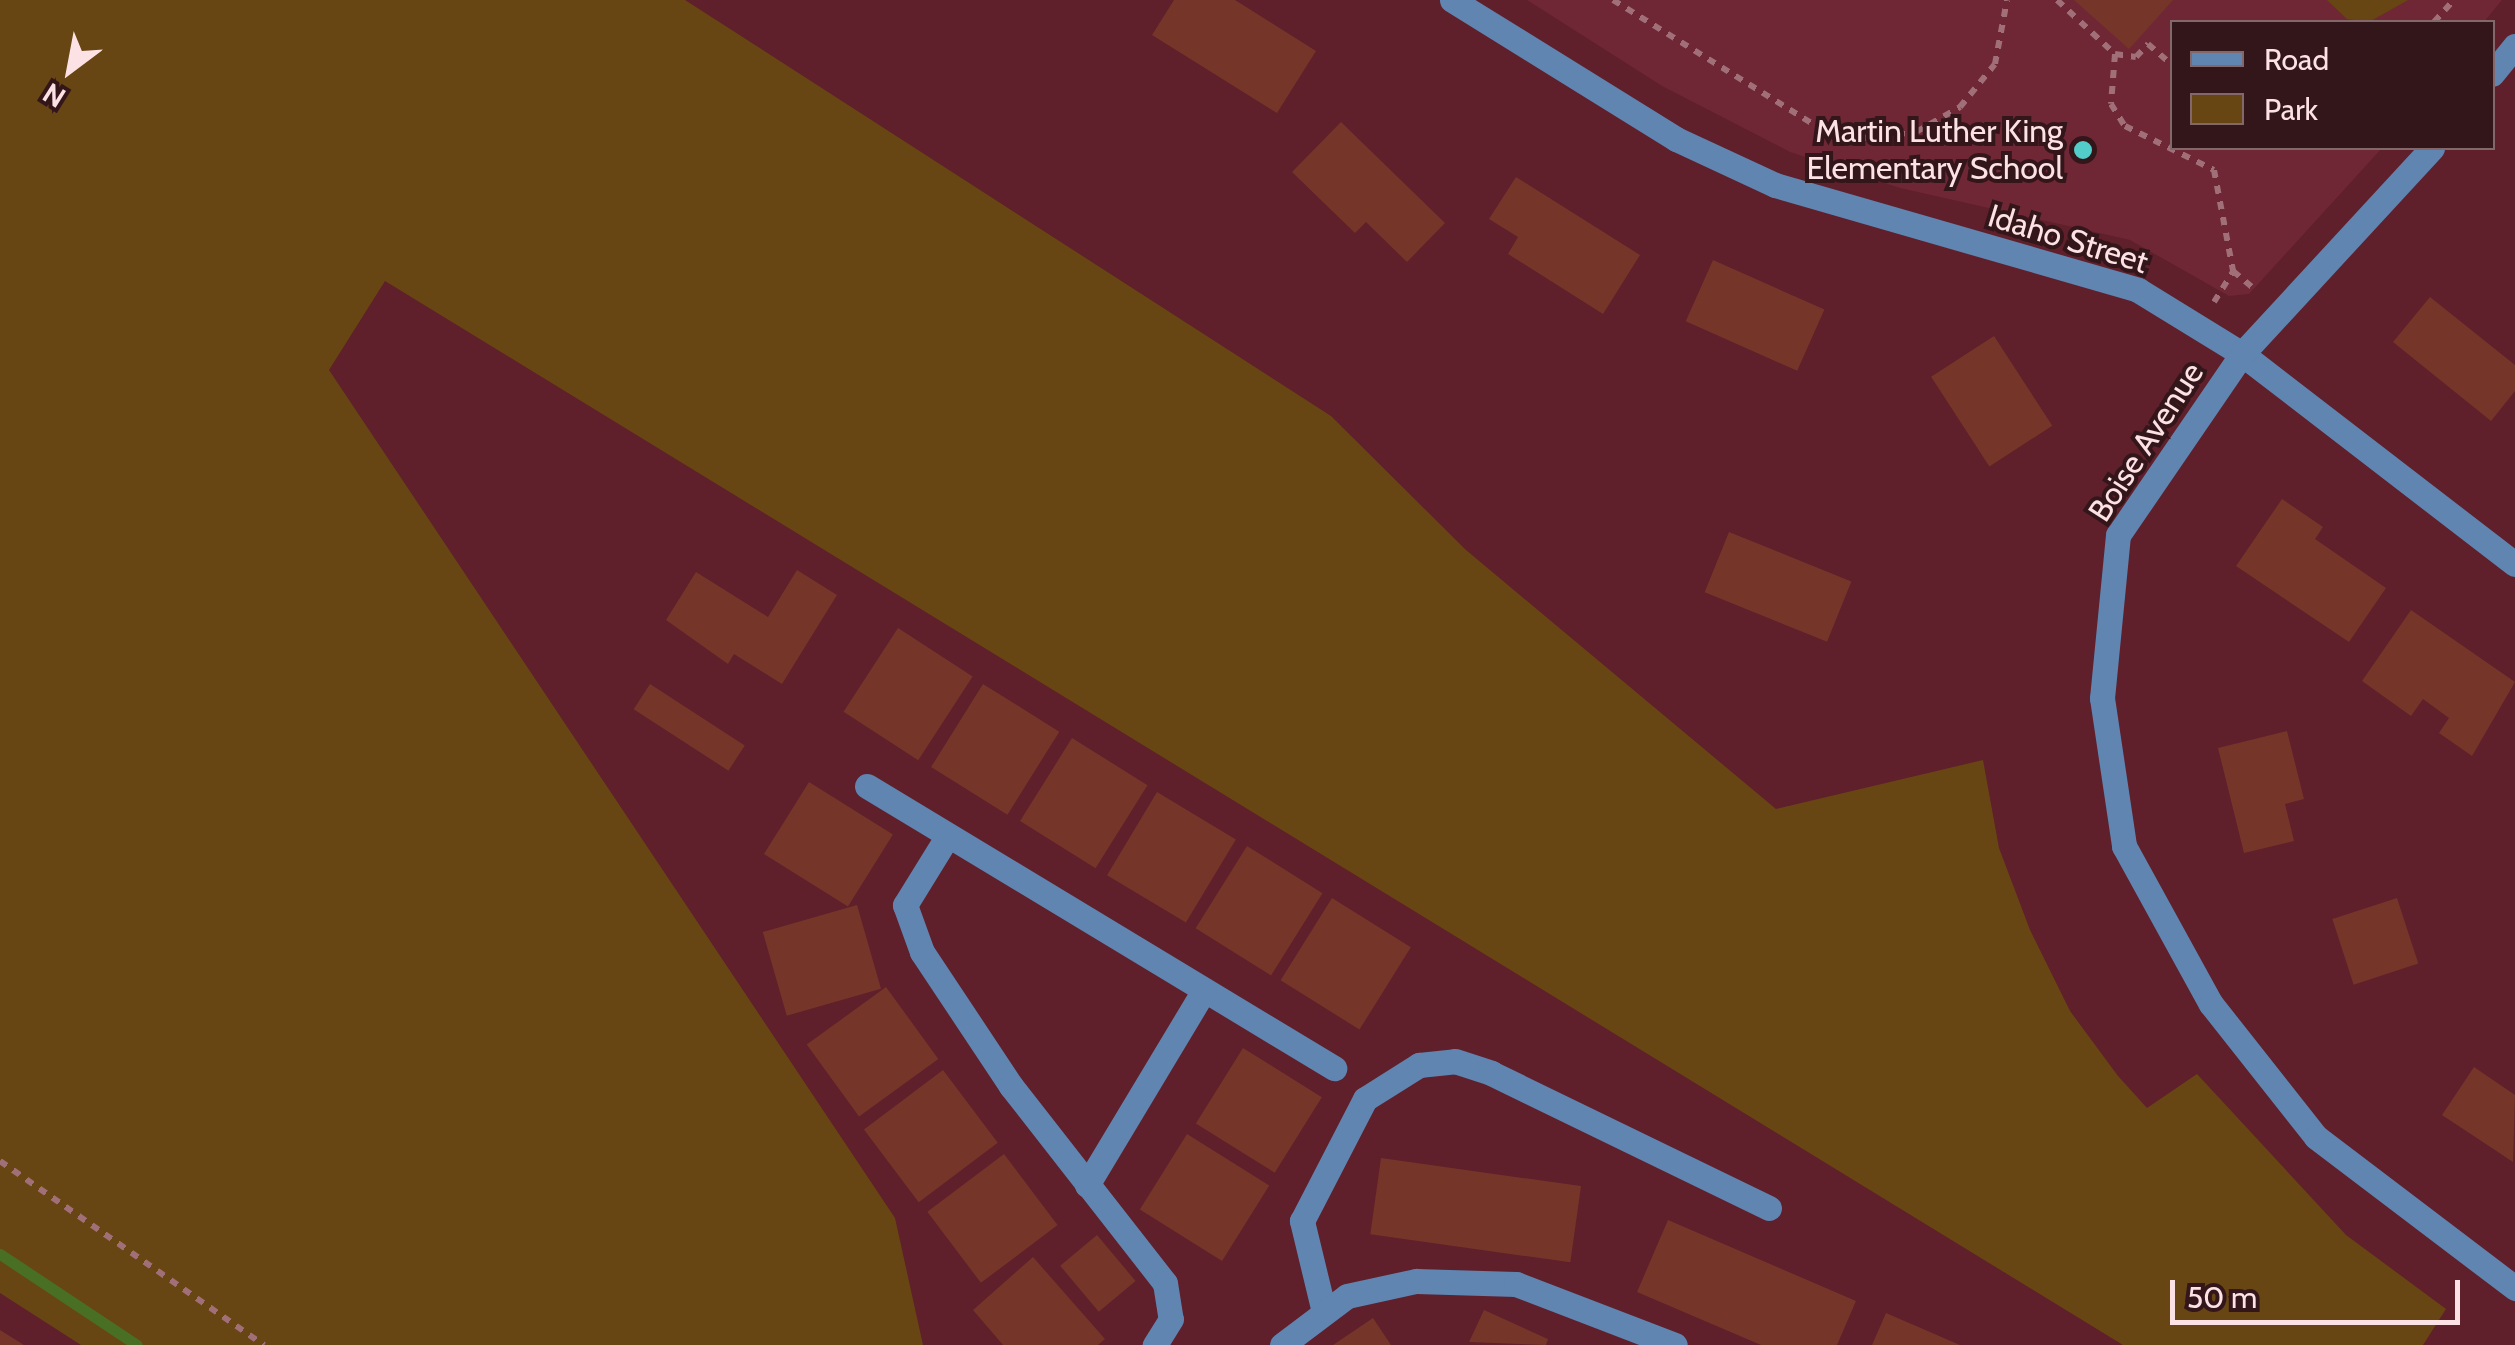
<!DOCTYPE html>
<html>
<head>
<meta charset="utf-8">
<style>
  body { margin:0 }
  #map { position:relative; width:2515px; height:1345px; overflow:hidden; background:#5f1f2b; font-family:Cabin,sans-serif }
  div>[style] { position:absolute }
  .built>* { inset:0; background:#6f2735 }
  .green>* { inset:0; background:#684613 }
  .stream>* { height:11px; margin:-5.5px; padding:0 5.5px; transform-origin:5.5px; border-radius:5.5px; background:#496f24 }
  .building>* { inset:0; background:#763529; transform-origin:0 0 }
  .path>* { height:6px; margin-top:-3px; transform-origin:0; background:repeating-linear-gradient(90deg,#a06f77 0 8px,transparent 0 16px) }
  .minor>* { height:25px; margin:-12.5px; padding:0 12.5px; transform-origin:12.5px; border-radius:12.5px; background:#5f85b0 }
  .dots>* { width:28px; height:28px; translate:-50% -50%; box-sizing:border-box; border:5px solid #33161a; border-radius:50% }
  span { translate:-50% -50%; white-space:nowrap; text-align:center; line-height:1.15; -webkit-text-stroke:8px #33161a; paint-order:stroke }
  .poi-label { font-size:32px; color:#fce2e4 }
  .right { translate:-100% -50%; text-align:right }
  .street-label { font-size:32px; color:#fce2e4 }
  .legend { position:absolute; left:2170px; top:20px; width:325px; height:130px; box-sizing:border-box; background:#33161a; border:2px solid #83686b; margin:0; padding:12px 18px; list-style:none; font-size:30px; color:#fce2e4 }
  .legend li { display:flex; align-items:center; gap:20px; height:50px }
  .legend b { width:50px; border:2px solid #83686b }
  .north { position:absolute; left:20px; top:20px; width:100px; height:100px; -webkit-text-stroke:8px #33161a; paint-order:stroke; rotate:212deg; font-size:28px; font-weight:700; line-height:40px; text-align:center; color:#fce2e4 }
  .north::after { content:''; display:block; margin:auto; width:35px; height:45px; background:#fce2e4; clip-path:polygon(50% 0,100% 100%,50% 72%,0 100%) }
  .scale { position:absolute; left:2170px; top:1280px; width:290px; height:45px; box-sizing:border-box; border:5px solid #fce2e4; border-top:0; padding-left:12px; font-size:30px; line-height:35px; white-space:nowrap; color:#fce2e4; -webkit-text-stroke:8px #33161a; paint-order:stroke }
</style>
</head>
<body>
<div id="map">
  <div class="built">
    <div style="clip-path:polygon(1527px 0,2502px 0,2484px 22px,2172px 22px,2172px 148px,2382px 148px,2249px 294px,2229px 296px,2130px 240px,1900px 188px,1790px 152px,1662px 86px)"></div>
  </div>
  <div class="green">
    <div style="clip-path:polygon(0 0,685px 0,1331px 416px,1466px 550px,1776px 809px,1983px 760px,1999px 848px,2030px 930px,2070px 1011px,2118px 1076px,2147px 1108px,2197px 1074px,2346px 1235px,2446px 1309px,2423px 1345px,2123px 1345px,385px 281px,329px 370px,895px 1218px,923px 1345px,81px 1345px,0 1293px)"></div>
    <div style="clip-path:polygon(2327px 0,2408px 0,2369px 22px,2347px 19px)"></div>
  </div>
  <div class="stream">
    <div style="left:0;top:1254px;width:164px;rotate:33.6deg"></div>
  </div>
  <div class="building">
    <div style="clip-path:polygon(1174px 0,1235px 0,1316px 51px,1277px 113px,1152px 35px)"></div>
    <div style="clip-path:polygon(2074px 0,2173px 0,2129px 49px)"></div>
    <div style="clip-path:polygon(1341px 122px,1445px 223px,1407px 262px,1366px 222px,1355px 233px,1292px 172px)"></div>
    <div style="clip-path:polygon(1516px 177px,1640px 255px,1603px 314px,1508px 254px,1518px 237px,1489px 219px)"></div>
    <div style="left:1713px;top:260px;width:122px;height:67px;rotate:24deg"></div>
    <div style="clip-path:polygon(2430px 297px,2515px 365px,2515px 391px,2491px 421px,2393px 342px)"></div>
    <div style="left:1994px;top:336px;width:107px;height:75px;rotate:57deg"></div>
    <div style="clip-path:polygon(2282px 499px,2323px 527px,2315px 539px,2386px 588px,2349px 642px,2236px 566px)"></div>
    <div style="left:1729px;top:532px;width:132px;height:65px;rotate:22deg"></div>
    <div style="clip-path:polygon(797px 570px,837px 595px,782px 684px,734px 654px,728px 664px,666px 620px,696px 572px,768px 617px)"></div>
    <div style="clip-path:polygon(2411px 610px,2515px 682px,2472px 756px,2439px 733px,2449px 718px,2423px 699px,2411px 716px,2362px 681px)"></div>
    <div style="left:898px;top:628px;width:89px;height:100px;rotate:33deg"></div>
    <div style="left:650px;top:684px;width:113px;height:30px;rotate:33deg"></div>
    <div style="left:983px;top:684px;width:90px;height:98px;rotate:32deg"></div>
    <div style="clip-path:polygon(2287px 731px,2304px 799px,2285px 804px,2294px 841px,2244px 853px,2218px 748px)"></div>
    <div style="left:1072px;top:738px;width:89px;height:98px;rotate:32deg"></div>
    <div style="left:809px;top:782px;width:99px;height:85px;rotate:32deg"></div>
    <div style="left:1157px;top:792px;width:92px;height:97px;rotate:31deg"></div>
    <div style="left:1247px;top:846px;width:89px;height:97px;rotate:32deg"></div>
    <div style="left:1332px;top:898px;width:93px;height:97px;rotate:32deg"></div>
    <div style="left:2397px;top:898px;width:69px;height:68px;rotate:72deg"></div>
    <div style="left:857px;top:905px;width:87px;height:98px;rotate:74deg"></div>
    <div style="left:886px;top:987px;width:89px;height:98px;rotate:54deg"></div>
    <div style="left:1243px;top:1048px;width:93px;height:89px;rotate:32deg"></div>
    <div style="clip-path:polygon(2474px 1067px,2515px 1095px,2513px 1162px,2442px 1115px)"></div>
    <div style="left:943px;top:1070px;width:91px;height:99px;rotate:53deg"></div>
    <div style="left:1187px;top:1134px;width:97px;height:89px;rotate:32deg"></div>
    <div style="left:1004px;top:1154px;width:89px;height:96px;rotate:53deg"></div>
    <div style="left:1381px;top:1158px;width:202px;height:77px;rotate:8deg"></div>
    <div style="clip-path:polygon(1668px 1220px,1856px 1301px,1837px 1345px,1761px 1345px,1637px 1292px)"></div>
    <div style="left:1097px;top:1235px;width:60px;height:48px;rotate:50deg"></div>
    <div style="clip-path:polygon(1033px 1257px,1105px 1339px,1098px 1345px,1003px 1345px,973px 1310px)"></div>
    <div style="clip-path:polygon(1484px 1310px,1548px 1339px,1546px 1345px,1469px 1342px)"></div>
    <div style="clip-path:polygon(1886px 1313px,1960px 1345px,1872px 1345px)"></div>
    <div style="clip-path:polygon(1373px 1318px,1391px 1345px,1333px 1345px)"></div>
    <div style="clip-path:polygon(0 1330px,24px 1345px,0 1345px)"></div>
  </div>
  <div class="path">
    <div style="left:1613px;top:0;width:239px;rotate:31.8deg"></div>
    <div style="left:1816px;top:126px;width:50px;rotate:13.8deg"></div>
    <div style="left:1865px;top:138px;width:51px;rotate:-6.7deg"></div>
    <div style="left:1916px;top:132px;width:51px;rotate:-29.6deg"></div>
    <div style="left:1960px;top:107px;width:55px;rotate:-50.9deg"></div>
    <div style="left:1995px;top:64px;width:65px;rotate:-79.4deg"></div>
    <div style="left:2057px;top:0;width:79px;rotate:43deg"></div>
    <div style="left:2115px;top:54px;width:50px;rotate:94.6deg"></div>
    <div style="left:2111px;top:104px;width:26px;rotate:58deg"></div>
    <div style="left:2125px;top:126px;width:99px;rotate:26.3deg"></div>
    <div style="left:2214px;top:170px;width:103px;rotate:79.3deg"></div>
    <div style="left:2434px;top:22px;width:30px;rotate:-48deg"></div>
    <div style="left:2115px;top:54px;width:21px;rotate:8deg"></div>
    <div style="left:2136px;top:57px;width:18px;rotate:-47deg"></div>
    <div style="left:2148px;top:44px;width:32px;rotate:41deg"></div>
    <div style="left:2214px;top:302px;width:36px;rotate:-58deg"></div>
    <div style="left:2233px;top:271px;width:31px;rotate:40deg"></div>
    <div style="left:0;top:1161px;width:322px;rotate:34.9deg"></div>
  </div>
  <div class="minor">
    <div style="left:1452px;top:0;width:264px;rotate:31.8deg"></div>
    <div style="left:1676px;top:139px;width:109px;rotate:24.9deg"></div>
    <div style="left:1775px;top:185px;width:378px;rotate:16.1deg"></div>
    <div style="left:2138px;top:290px;width:122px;rotate:31.6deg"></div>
    <div style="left:2242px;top:354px;width:344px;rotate:37.6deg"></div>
    <div style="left:2492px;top:74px;width:36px;rotate:-51deg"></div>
    <div style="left:2432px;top:148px;width:280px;rotate:132.7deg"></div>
    <div style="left:2242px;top:354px;width:219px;rotate:124.4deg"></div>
    <div style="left:2118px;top:535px;width:164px;rotate:95.6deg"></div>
    <div style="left:2102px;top:698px;width:150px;rotate:81.5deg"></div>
    <div style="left:2124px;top:846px;width:180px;rotate:61.2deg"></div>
    <div style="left:2211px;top:1004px;width:169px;rotate:51.7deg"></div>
    <div style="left:2316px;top:1137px;width:250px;rotate:37.2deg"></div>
    <div style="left:867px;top:786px;width:546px;rotate:31.13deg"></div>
    <div style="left:947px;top:837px;width:80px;rotate:121.7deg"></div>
    <div style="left:905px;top:905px;width:50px;rotate:70.1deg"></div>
    <div style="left:922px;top:952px;width:161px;rotate:56.4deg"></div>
    <div style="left:1011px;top:1086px;width:250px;rotate:52deg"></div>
    <div style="left:1165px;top:1283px;width:36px;rotate:81deg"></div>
    <div style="left:1171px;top:1319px;width:31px;rotate:122deg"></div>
    <div style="left:1087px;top:1185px;width:227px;rotate:-59deg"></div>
    <div style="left:1324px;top:1312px;width:94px;rotate:-103.6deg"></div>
    <div style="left:1302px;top:1221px;width:137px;rotate:-62.7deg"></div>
    <div style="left:1365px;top:1099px;width:64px;rotate:-32.2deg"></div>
    <div style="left:1419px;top:1065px;width:36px;rotate:-6deg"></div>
    <div style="left:1455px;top:1061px;width:38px;rotate:18deg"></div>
    <div style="left:1491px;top:1073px;width:309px;rotate:25.9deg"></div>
    <div style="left:1282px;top:1345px;width:81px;rotate:-37deg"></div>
    <div style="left:1347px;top:1296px;width:71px;rotate:-12.3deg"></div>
    <div style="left:1416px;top:1281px;width:100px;rotate:1.7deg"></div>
    <div style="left:1516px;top:1284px;width:170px;rotate:21deg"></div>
  </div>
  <div class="dots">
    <div style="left:2083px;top:150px;background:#53cdc9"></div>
  </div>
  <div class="poi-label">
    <span class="right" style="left:2063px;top:150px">Martin Luther King<br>Elementary School</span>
  </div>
  <div class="street-label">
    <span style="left:2068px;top:239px;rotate:17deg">Idaho Street</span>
    <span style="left:2146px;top:442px;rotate:-57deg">Boise Avenue</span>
  </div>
  <ul class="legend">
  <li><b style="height:12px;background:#5f85b0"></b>Road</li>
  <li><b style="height:28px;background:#684613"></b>Park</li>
  </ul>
  <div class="north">N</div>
  <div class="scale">50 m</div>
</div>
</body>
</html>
